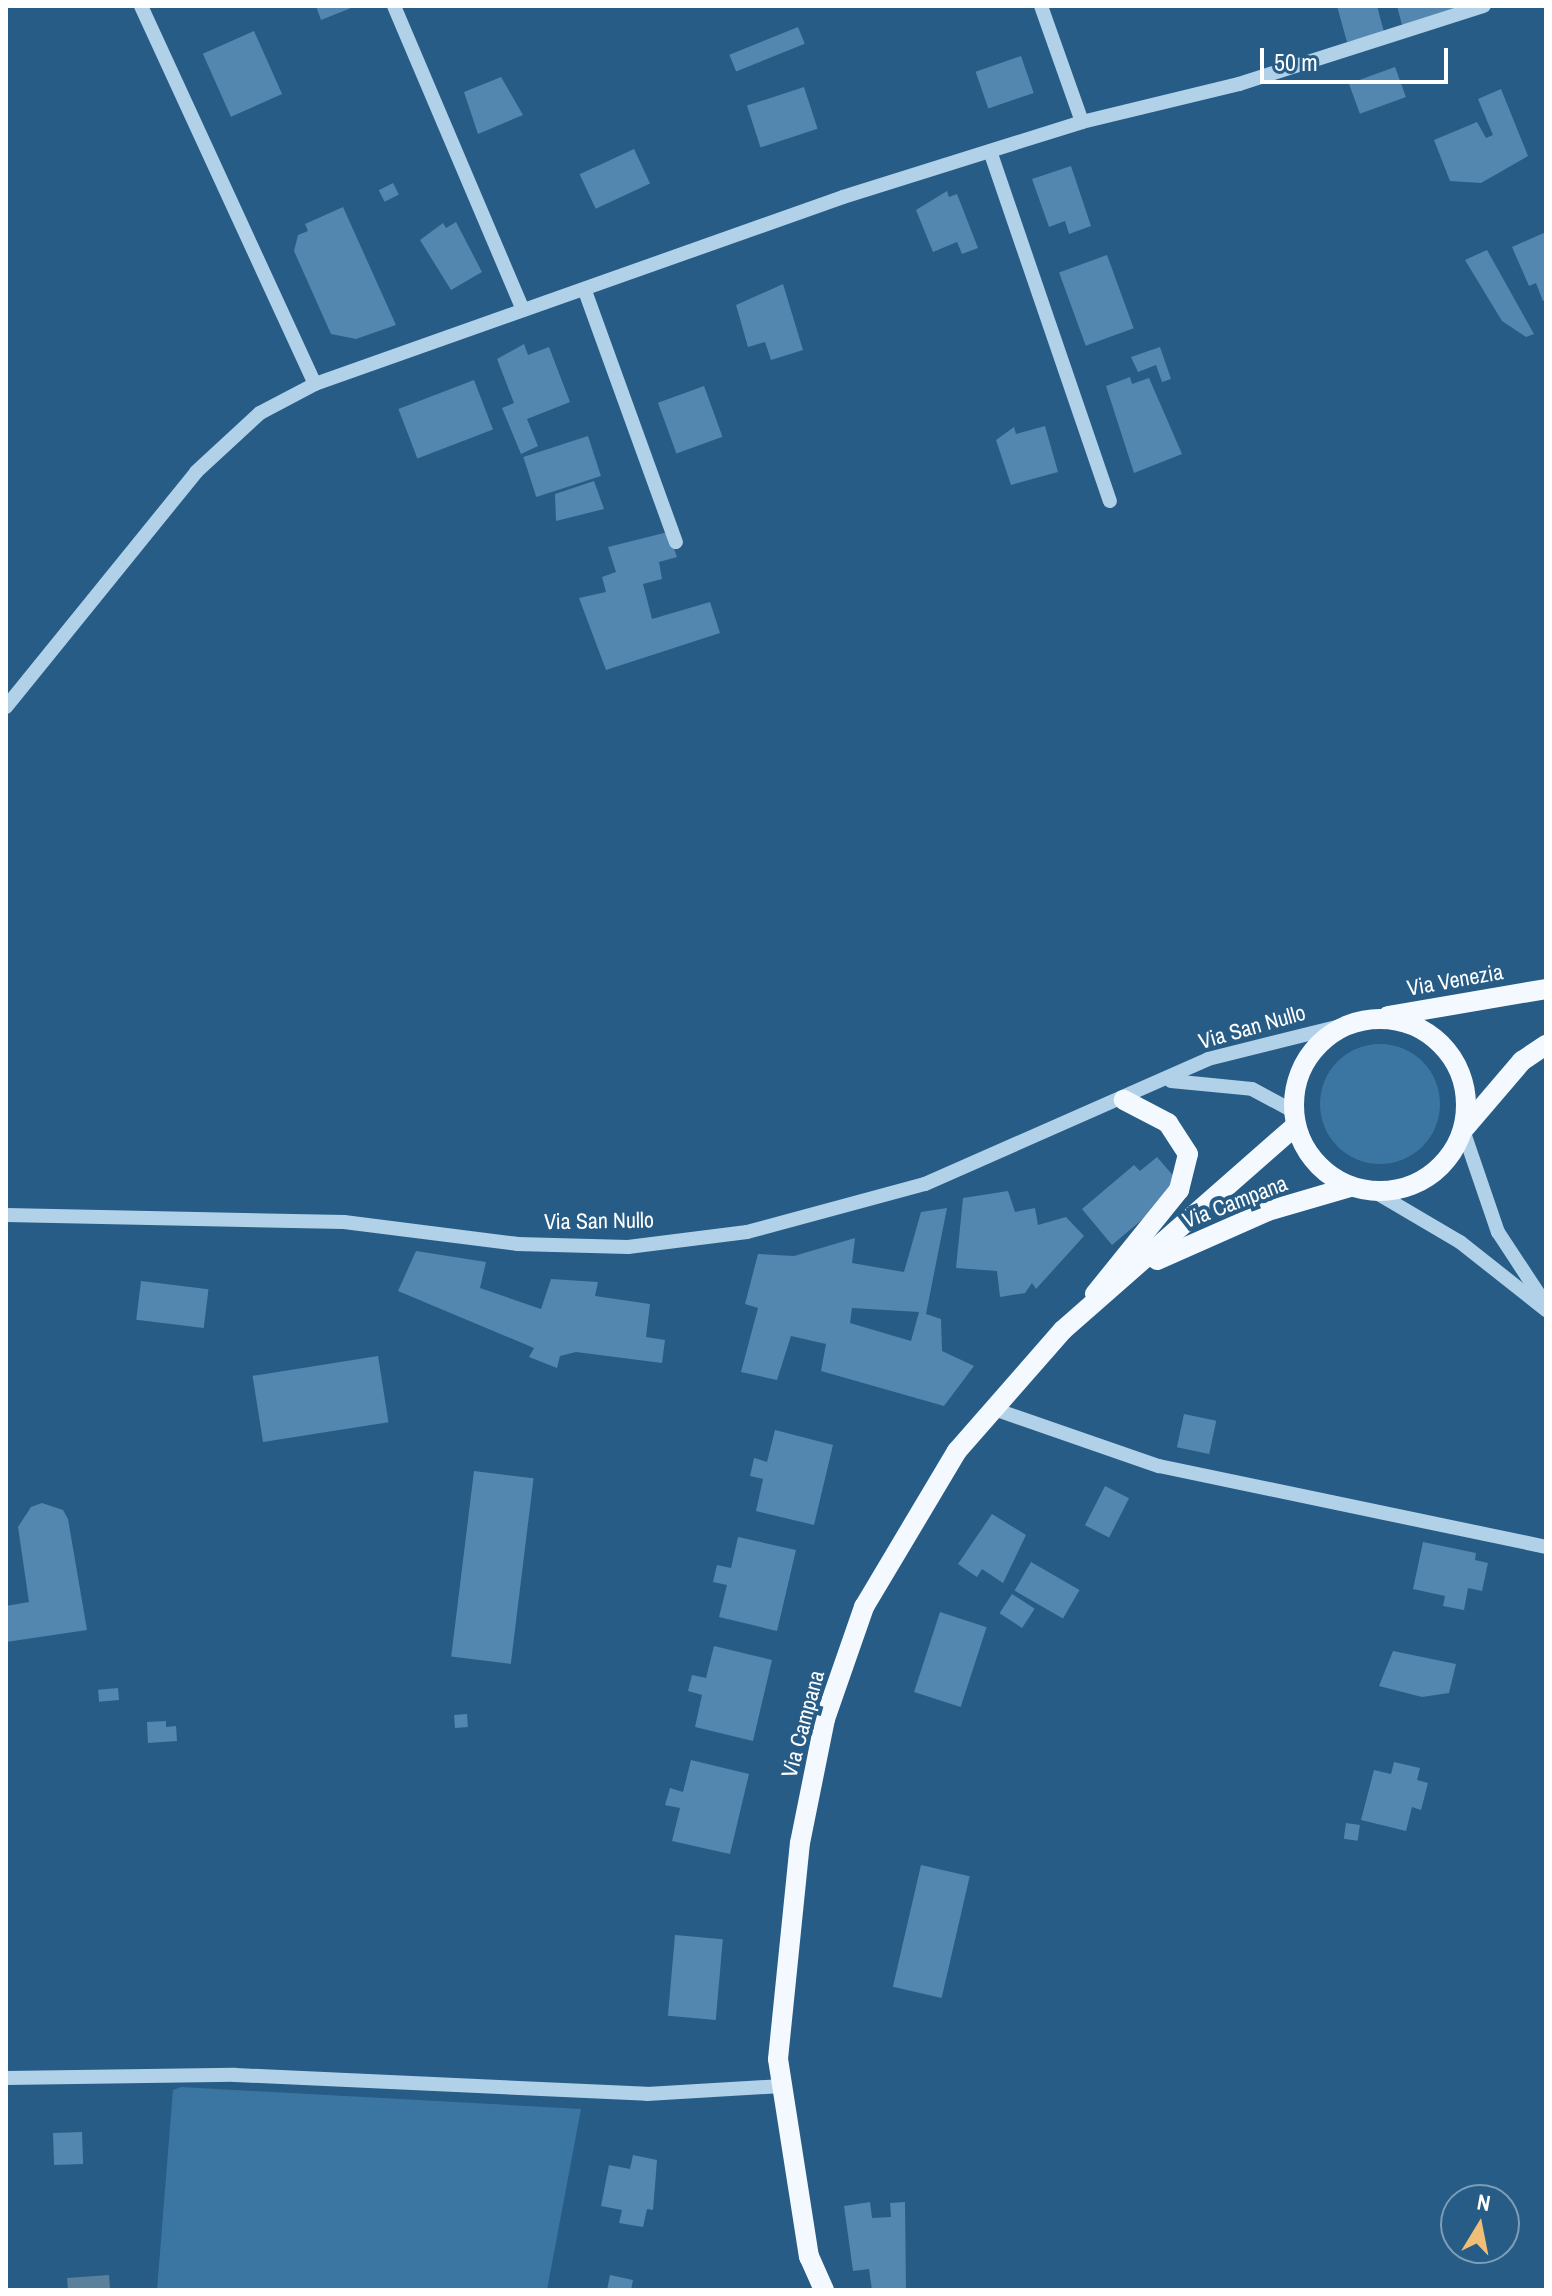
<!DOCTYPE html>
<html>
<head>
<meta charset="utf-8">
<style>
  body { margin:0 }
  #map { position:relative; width:1552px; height:2296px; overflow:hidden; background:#275c86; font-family:"Archivo Narrow",sans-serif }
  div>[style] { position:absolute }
  .green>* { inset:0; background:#3b76a2 }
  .round { border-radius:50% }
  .water>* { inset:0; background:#5b809c; transform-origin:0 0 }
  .building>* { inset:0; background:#5387af; transform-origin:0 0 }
  .minor>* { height:14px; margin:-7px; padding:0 7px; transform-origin:7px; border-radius:7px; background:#b1d1e8 }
  .major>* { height:20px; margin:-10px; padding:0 10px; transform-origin:10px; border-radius:10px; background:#f3f9fe }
  .major>.ring { margin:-10px; padding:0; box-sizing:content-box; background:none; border:20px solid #f3f9fe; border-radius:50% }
  span { translate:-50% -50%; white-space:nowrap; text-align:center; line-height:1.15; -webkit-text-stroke:8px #275c86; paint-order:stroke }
  .street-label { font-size:22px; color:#fff }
  .frame { position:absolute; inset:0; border:8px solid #fff; pointer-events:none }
  .north { position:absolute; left:1440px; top:2184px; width:80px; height:80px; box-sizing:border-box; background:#275c86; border:2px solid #7d9db6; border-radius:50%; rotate:10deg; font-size:22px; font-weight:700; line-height:32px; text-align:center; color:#fff }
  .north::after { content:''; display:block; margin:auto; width:28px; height:36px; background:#f1be77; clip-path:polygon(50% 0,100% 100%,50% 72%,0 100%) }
  .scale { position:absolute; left:1260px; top:48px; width:188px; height:36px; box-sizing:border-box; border:4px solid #fff; border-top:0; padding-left:10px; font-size:24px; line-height:28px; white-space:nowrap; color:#fff; -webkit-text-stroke:6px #275c86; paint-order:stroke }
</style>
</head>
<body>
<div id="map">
  <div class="green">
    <div class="round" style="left:1320px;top:1044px;width:120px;height:120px"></div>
    <div style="clip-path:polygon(181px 2087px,581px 2109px,547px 2290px,157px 2290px,173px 2090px)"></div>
  </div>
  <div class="water">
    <div style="left:109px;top:2275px;width:15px;height:42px;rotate:86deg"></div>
  </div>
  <div class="building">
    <div style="clip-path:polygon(316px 6px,356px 6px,321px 20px)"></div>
    <div style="clip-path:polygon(1337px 6px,1377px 6px,1384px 32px,1347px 42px)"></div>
    <div style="clip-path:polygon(1397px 6px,1462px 6px,1402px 25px)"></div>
    <div style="left:798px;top:27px;width:18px;height:74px;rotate:68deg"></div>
    <div style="left:254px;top:31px;width:69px;height:56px;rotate:66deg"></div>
    <div style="left:1021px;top:56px;width:39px;height:48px;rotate:71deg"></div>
    <div style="left:1395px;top:67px;width:32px;height:49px;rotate:70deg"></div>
    <div style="clip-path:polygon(501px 77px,523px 115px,478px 134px,464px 92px)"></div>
    <div style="left:804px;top:87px;width:44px;height:60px;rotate:72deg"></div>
    <div style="clip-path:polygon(1501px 89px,1528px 156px,1481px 183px,1450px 181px,1434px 140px,1477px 122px,1486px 138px,1493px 135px,1478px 99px)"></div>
    <div style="left:634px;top:149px;width:38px;height:60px;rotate:65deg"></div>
    <div style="clip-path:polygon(1071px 166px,1091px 226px,1069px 234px,1065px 221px,1049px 227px,1032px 179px)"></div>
    <div style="left:393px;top:183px;width:13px;height:16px;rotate:63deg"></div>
    <div style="clip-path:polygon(947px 191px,949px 197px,957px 194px,978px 248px,962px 254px,957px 242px,933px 252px,916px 210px)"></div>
    <div style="clip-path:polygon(343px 207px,396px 325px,356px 339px,331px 334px,294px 251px,298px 235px,308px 231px,305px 224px)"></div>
    <div style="clip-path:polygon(456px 222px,482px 272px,451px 290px,420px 240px,443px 223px,446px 228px)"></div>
    <div style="clip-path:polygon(1546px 232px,1546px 300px,1543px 301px,1536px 283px,1529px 286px,1512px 247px)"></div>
    <div style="clip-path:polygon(1487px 250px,1534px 334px,1526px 337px,1502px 321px,1465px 260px)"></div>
    <div style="left:1107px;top:255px;width:78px;height:51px;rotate:70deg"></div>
    <div style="clip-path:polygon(783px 284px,803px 350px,771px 360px,765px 342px,748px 347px,736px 305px)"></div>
    <div style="clip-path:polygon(524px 344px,528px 355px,549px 347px,570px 402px,527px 419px,538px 446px,521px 454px,502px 408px,514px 403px,497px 359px)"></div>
    <div style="clip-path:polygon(1160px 347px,1171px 379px,1162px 382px,1156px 365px,1138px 372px,1131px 357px)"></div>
    <div style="clip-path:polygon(1130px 377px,1132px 384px,1149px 378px,1182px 454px,1134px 473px,1106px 386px)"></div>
    <div style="left:474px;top:380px;width:53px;height:81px;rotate:69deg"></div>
    <div style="left:704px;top:386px;width:54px;height:49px;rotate:70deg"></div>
    <div style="clip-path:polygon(1045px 426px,1058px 472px,1011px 485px,996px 440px,1014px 427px,1016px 434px)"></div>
    <div style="left:588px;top:436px;width:42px;height:68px;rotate:72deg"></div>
    <div style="clip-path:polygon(594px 481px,604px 509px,556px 521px,555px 494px)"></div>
    <div style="clip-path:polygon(668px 532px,677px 557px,659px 562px,662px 579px,643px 584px,652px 619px,710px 602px,720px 633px,606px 670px,579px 598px,606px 592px,602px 577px,616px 572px,608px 547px)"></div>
    <div style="clip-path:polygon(1157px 1157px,1177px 1180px,1163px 1202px,1112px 1245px,1082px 1209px,1134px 1165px,1140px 1171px)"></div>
    <div style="clip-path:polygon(1008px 1191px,1015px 1212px,1035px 1208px,1038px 1225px,1066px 1217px,1084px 1236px,1036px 1289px,1032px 1283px,1025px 1293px,1000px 1297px,997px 1271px,956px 1268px,963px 1198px)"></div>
    <div style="clip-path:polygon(evenodd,947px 1208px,926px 1314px,941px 1319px,942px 1351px,974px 1366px,944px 1406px,821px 1371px,826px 1344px,791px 1336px,777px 1380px,741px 1372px,758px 1308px,745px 1304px,758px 1254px,794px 1256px,855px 1238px,852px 1263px,904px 1272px,921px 1212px,947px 1208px,852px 1308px,919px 1312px,911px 1341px,850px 1323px,852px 1308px)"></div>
    <div style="clip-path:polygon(416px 1251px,486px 1262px,480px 1288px,541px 1309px,551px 1279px,598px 1282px,595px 1296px,650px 1304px,646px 1337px,665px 1340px,662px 1363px,576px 1352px,560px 1356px,557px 1368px,529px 1357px,534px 1348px,398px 1291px)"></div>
    <div style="left:141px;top:1281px;width:68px;height:39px;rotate:7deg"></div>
    <div style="left:378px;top:1356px;width:67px;height:127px;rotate:81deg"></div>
    <div style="left:1184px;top:1414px;width:33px;height:34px;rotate:12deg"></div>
    <div style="clip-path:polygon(775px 1430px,833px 1445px,814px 1525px,756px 1511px,763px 1479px,750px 1476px,754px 1458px,767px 1462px)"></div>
    <div style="left:474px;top:1471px;width:60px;height:187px;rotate:7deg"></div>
    <div style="left:1105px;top:1486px;width:27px;height:44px;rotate:27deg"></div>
    <div style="clip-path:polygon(42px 1503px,63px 1510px,68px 1519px,87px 1630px,6px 1642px,6px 1606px,29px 1602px,18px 1527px,31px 1507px)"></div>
    <div style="clip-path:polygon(992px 1514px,1026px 1535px,1003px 1583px,982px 1569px,977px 1577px,958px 1564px)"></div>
    <div style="clip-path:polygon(738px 1537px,796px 1550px,777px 1631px,719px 1617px,727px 1585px,713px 1582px,717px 1565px,731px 1568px)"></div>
    <div style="clip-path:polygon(1423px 1542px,1476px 1553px,1475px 1560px,1488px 1563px,1482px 1591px,1468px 1588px,1464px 1610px,1443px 1606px,1445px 1596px,1413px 1589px)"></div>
    <div style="left:1031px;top:1562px;width:56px;height:33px;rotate:30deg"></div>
    <div style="left:1012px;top:1594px;width:27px;height:23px;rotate:33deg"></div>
    <div style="left:940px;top:1612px;width:49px;height:84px;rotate:18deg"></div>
    <div style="clip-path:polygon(714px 1646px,772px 1660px,753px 1741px,695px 1727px,702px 1695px,688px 1691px,692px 1675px,706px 1678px)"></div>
    <div style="clip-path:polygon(1393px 1651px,1456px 1664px,1449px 1693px,1422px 1697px,1379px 1686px)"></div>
    <div style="left:118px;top:1688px;width:12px;height:20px;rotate:85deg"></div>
    <div style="left:467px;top:1714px;width:13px;height:13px;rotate:86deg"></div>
    <div style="clip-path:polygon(166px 1721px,166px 1727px,176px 1726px,177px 1741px,148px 1743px,147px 1722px)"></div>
    <div style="clip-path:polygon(691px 1760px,749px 1774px,730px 1854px,672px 1841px,680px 1808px,665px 1805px,670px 1788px,683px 1792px)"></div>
    <div style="clip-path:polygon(1394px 1762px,1420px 1768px,1417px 1780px,1428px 1783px,1421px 1810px,1412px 1807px,1406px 1831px,1361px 1820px,1374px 1770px,1391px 1774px)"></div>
    <div style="left:1346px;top:1823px;width:14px;height:16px;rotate:8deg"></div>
    <div style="left:921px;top:1865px;width:50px;height:125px;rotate:13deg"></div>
    <div style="left:675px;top:1935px;width:48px;height:81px;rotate:5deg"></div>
    <div style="left:82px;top:2132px;width:32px;height:29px;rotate:88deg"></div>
    <div style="clip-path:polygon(633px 2155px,657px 2160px,653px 2210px,647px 2209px,643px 2227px,619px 2223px,622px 2210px,601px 2206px,609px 2165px,630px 2169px)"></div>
    <div style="clip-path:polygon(870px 2202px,872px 2218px,891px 2217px,890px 2203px,905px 2202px,906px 2290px,872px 2290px,869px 2269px,853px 2271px,844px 2206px)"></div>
    <div style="clip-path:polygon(610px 2275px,633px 2280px,631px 2290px,607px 2290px)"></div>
  </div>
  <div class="minor">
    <div style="left:141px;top:6px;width:416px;rotate:65.3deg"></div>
    <div style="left:394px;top:6px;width:330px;rotate:67deg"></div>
    <div style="left:1041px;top:6px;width:123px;rotate:70.5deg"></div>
    <div style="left:990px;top:151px;width:370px;rotate:71.1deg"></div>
    <div style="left:585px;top:291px;width:267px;rotate:70.1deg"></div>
    <div style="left:6px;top:707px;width:302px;rotate:-51deg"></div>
    <div style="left:196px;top:472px;width:87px;rotate:-42.7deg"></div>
    <div style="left:260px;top:413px;width:62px;rotate:-27.8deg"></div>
    <div style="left:315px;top:384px;width:560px;rotate:-19.5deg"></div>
    <div style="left:843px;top:197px;width:250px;rotate:-17.4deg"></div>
    <div style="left:1082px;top:122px;width:162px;rotate:-13.6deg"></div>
    <div style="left:1239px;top:84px;width:257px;rotate:-17.7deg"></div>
    <div style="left:1171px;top:1081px;width:81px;rotate:5.6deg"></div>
    <div style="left:1252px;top:1089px;width:47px;rotate:28.2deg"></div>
    <div style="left:1463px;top:1130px;width:108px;rotate:71.1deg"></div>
    <div style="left:1498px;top:1232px;width:84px;rotate:56.7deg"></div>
    <div style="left:1375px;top:1192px;width:99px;rotate:30.5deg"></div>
    <div style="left:1460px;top:1242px;width:110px;rotate:38.3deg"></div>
    <div style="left:6px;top:1215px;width:338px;rotate:1.2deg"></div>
    <div style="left:344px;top:1222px;width:174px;rotate:7.2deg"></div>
    <div style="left:517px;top:1244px;width:111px;rotate:1.5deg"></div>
    <div style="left:628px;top:1247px;width:120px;rotate:-7.2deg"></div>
    <div style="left:747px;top:1232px;width:184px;rotate:-15.1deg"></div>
    <div style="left:925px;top:1184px;width:309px;rotate:-23.8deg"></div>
    <div style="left:1208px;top:1059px;width:148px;rotate:-14deg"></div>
    <div style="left:994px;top:1409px;width:175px;rotate:19.1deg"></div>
    <div style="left:1159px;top:1466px;width:395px;rotate:11.8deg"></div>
    <div style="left:6px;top:2078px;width:229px;rotate:-0.8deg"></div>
    <div style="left:235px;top:2075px;width:412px;rotate:2.6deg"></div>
    <div style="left:647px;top:2094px;width:135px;rotate:-3.4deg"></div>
  </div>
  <div class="major">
    <div style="left:1388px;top:1016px;width:160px;rotate:-9.7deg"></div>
    <div class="ring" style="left:1294px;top:1019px;width:152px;height:152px"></div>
    <div style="left:1463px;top:1130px;width:91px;rotate:-49.5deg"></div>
    <div style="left:1522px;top:1061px;width:29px;rotate:-34deg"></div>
    <div style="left:1157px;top:1260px;width:121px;rotate:-23.8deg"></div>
    <div style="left:1268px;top:1211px;width:85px;rotate:-16.3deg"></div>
    <div style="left:1095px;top:1294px;width:134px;rotate:-51.1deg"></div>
    <div style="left:1179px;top:1190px;width:37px;rotate:-76deg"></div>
    <div style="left:1188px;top:1154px;width:37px;rotate:-123deg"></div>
    <div style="left:1168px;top:1123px;width:50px;rotate:-152.4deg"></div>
    <div style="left:824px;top:2290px;width:36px;rotate:-114deg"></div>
    <div style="left:809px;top:2257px;width:200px;rotate:-98.9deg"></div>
    <div style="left:778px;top:2059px;width:217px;rotate:-84.2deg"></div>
    <div style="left:800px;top:1843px;width:126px;rotate:-78.6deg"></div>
    <div style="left:825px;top:1719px;width:119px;rotate:-70.8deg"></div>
    <div style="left:864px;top:1607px;width:182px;rotate:-59.2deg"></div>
    <div style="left:957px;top:1451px;width:161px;rotate:-48.8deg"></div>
    <div style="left:1063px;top:1330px;width:310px;rotate:-41.3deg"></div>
  </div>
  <div class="street-label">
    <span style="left:1455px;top:980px;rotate:-10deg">Via Venezia</span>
    <span style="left:1252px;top:1027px;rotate:-16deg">Via San Nullo</span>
    <span style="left:1235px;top:1202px;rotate:-21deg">Via Campana</span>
    <span style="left:599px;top:1221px;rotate:-1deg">Via San Nullo</span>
    <span style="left:803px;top:1724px;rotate:-75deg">Via Campana</span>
  </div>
  <div class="frame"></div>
  <div class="north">N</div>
  <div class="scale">50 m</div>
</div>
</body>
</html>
